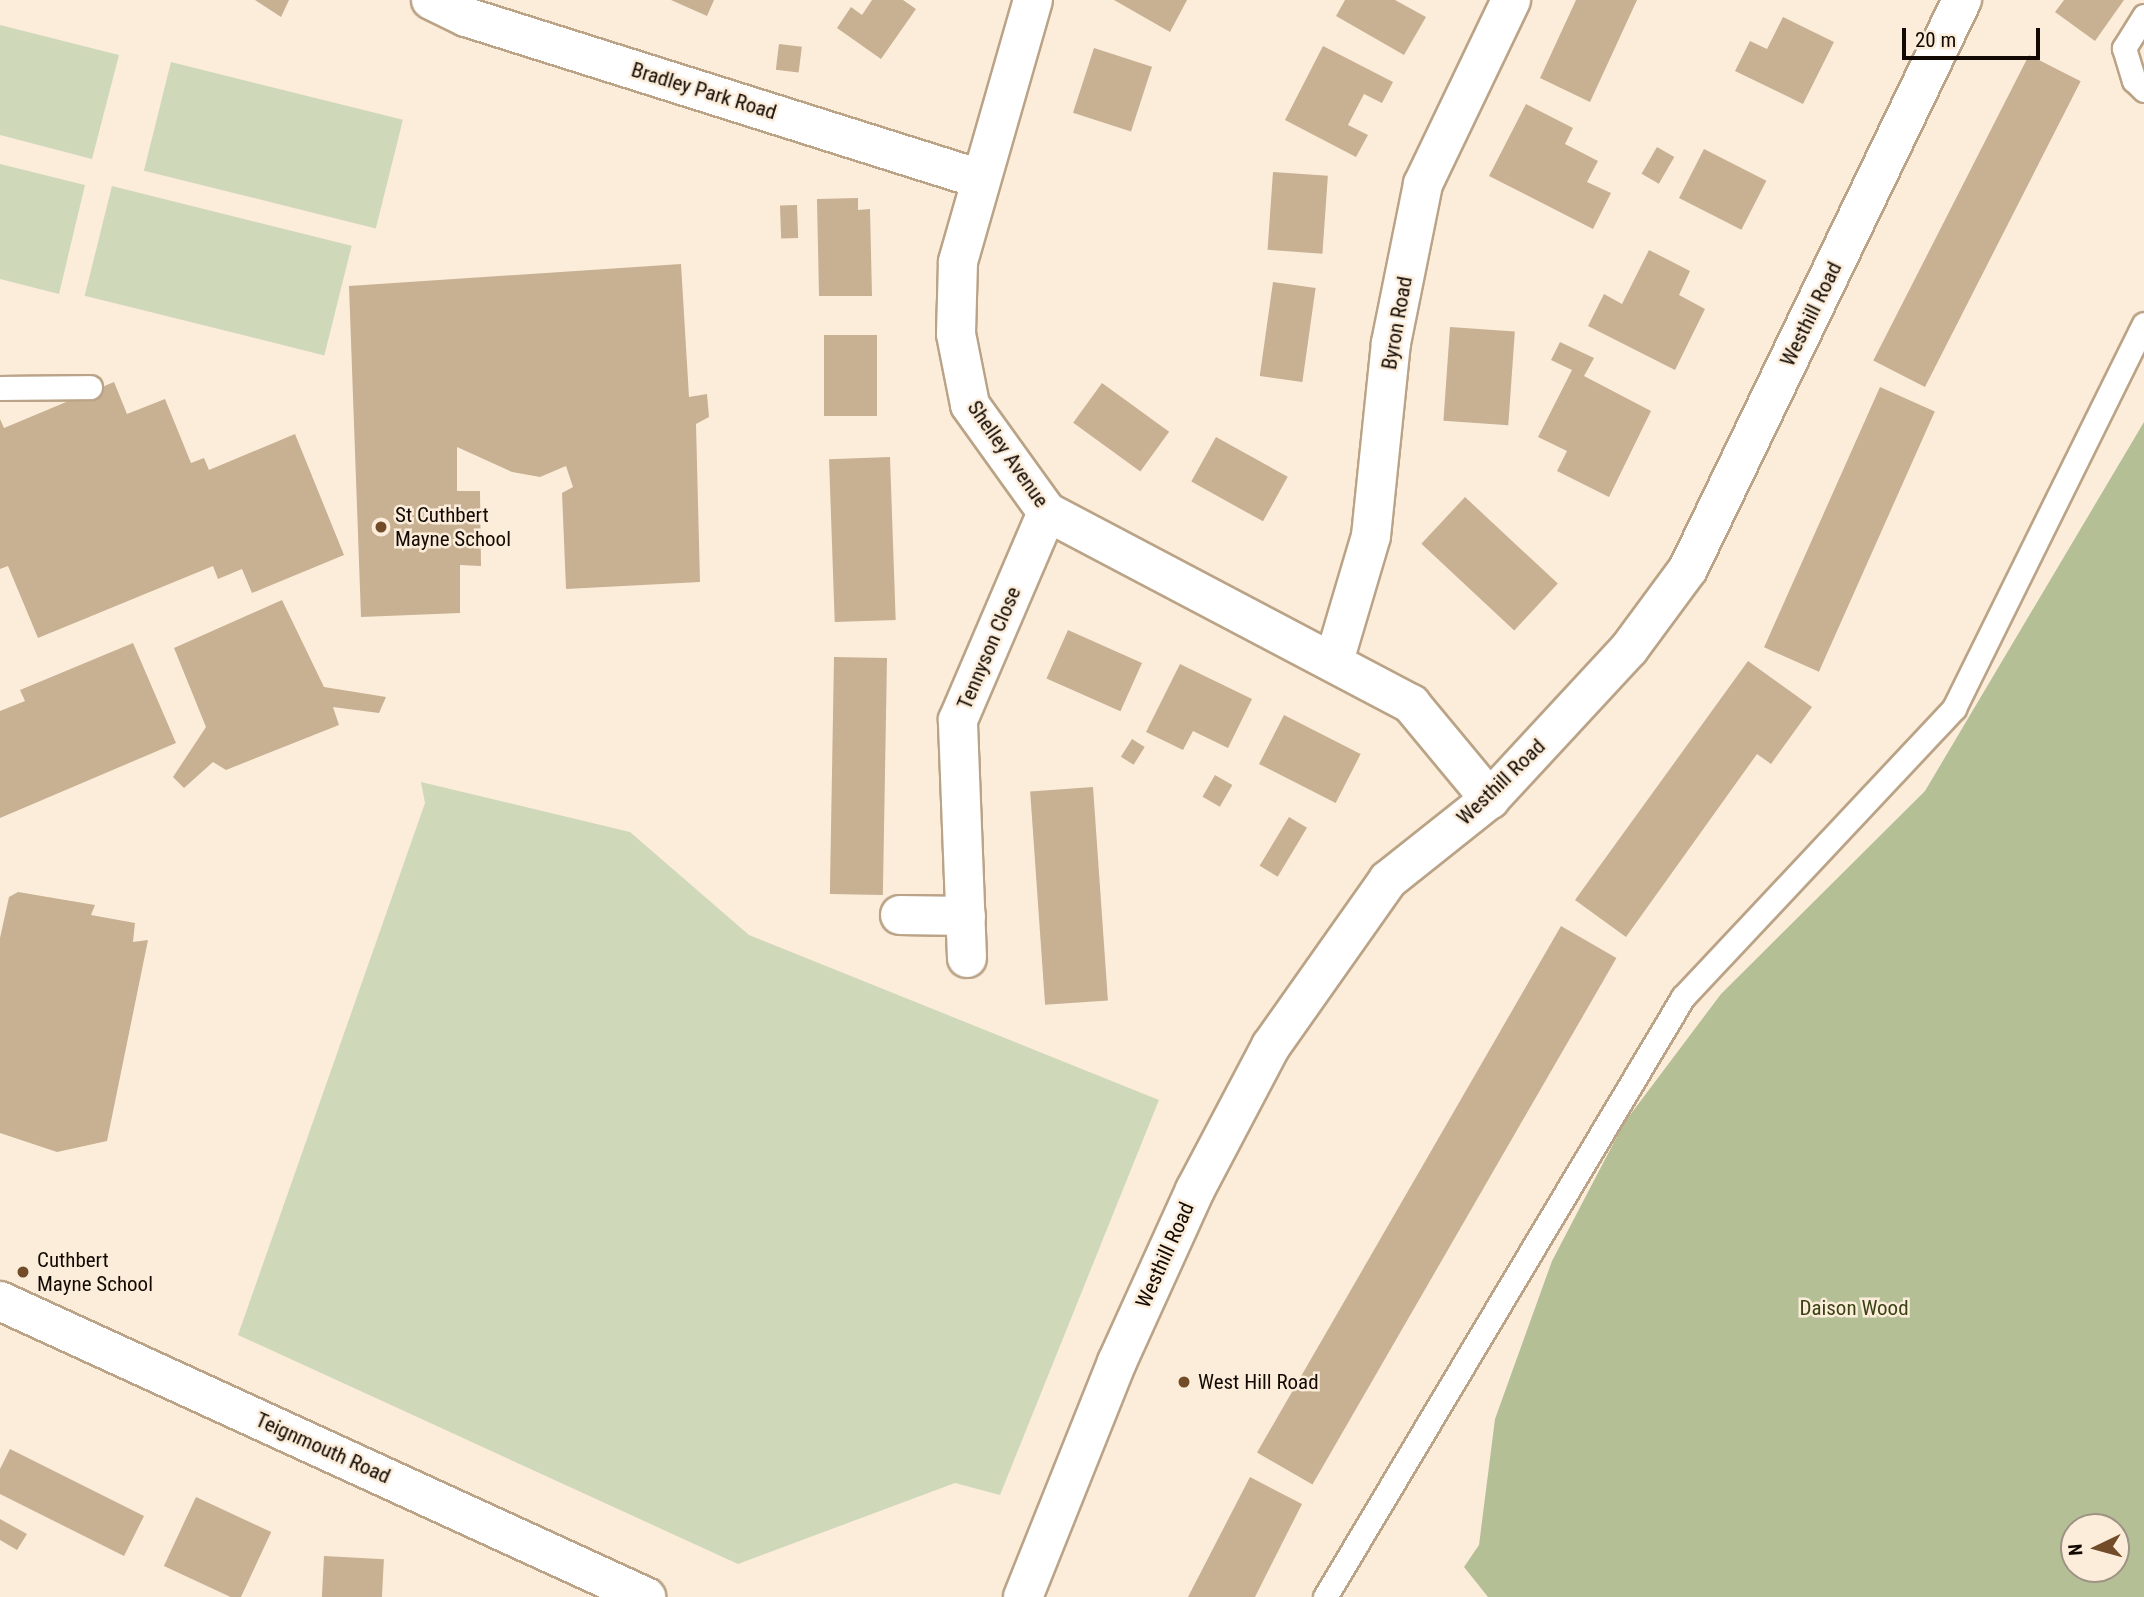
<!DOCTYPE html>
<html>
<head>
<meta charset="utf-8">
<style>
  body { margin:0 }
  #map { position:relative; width:2144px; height:1597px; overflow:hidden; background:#fceddb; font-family:"Roboto Condensed",sans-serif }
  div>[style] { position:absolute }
  .green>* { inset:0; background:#d0d8ba; transform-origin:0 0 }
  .forest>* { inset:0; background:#b5bf96 }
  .building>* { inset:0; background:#c8b093; transform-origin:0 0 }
  .roads { filter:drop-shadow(2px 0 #baa386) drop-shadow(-2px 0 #baa386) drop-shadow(0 2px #baa386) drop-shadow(0 -2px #baa386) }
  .lane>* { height:23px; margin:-11.5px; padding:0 11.5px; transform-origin:11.5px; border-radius:11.5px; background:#fff }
  .street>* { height:38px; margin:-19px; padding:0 19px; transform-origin:19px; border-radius:19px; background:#fff }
  .secondary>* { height:38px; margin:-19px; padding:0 19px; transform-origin:19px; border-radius:19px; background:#fff }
  .dots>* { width:19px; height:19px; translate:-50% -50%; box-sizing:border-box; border:4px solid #fceddb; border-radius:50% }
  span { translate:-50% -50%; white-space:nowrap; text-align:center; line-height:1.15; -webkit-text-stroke:5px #fceddb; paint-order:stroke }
  .street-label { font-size:21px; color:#120a02 }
  .poi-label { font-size:21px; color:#120a02 }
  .left { translate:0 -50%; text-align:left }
  .park-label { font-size:21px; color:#394213 }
  .north { position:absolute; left:2060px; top:1513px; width:70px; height:70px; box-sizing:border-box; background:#fceddb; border:2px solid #9e9284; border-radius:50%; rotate:265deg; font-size:19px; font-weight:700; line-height:28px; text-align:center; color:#120a02 }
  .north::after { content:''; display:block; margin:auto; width:24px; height:32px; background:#724c29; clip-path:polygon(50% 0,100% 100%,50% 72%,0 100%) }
  .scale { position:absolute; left:1902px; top:28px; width:138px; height:32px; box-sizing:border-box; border:4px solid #120a02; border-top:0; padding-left:9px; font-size:21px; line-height:24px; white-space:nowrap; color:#120a02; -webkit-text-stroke:5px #fceddb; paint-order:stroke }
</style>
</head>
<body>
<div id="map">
  <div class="green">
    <div style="clip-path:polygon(0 25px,119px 55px,92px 159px,0 135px)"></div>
    <div style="left:171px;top:62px;width:239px;height:112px;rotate:14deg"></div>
    <div style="clip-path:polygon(0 164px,85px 185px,59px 294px,0 279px)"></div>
    <div style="left:112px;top:186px;width:247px;height:113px;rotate:14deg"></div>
    <div style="clip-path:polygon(421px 782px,630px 832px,749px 935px,1159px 1100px,1000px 1495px,955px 1483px,738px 1564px,238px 1335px,425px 803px)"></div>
  </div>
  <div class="forest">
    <div style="clip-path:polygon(evenodd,2144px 422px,2144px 1597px,1488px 1597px,1464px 1567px,1479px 1545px,1495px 1419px,1552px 1261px,1624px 1123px,1721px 994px,1925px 791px,2144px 422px,2074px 1527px,2116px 1527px,2116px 1569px,2074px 1569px,2074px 1527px)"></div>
  </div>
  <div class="building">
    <div style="clip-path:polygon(255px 0,289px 0,281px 17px)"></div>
    <div style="clip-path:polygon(671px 0,714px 0,707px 16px)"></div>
    <div style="clip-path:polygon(872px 0,903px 0,916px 9px,881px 59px,837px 28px,851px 7px,862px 15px)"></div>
    <div style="clip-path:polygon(1114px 0,1187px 0,1170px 32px)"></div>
    <div style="clip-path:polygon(1345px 0,1395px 0,1426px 17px,1404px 55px,1336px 16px)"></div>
    <div style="clip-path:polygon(1576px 0,1637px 0,1590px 102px,1540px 78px)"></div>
    <div style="clip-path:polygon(2064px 0,2124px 0,2095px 41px,2055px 12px)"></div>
    <div style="clip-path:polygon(1783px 17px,1834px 42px,1803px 104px,1735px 71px,1750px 41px,1767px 49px)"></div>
    <div style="left:779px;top:44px;width:23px;height:26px;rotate:7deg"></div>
    <div style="clip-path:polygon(1323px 46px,1393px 82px,1382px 103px,1364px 94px,1348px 125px,1368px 135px,1356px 157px,1285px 120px)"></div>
    <div style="left:1094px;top:48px;width:61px;height:68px;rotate:18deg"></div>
    <div style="left:2029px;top:55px;width:58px;height:343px;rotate:27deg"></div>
    <div style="clip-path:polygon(1526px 104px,1573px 128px,1565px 144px,1598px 161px,1587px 182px,1611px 193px,1593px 229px,1489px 176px)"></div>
    <div style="left:1657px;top:147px;width:20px;height:31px;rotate:30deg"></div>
    <div style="left:1704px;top:149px;width:70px;height:55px;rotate:27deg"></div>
    <div style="left:1273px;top:172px;width:55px;height:78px;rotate:4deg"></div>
    <div style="clip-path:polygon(858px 198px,858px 210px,870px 209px,872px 296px,819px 296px,817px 199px)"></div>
    <div style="left:797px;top:205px;width:33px;height:17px;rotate:88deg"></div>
    <div style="clip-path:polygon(1649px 250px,1690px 271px,1679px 295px,1705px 309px,1675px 370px,1588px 326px,1604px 294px,1622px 304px)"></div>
    <div style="clip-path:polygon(681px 264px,689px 397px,707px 394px,709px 417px,696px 424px,700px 582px,566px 589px,562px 493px,573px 487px,566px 466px,540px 477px,512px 472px,457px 447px,457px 491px,480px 491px,481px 566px,460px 565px,460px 613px,361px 617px,349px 286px)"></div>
    <div style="left:1273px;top:282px;width:43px;height:95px;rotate:8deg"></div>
    <div style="left:1450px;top:327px;width:65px;height:94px;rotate:4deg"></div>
    <div style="left:877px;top:335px;width:81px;height:53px;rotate:90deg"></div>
    <div style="clip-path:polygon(1560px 342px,1594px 358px,1584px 376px,1651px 411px,1609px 497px,1557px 471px,1567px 451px,1538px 437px,1572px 370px,1551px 360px)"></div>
    <div style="clip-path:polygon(114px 382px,127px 414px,165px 399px,191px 463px,204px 458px,209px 470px,295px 434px,344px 555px,252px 593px,242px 569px,218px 579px,213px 566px,38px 638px,8px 566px,0 569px,0 419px,4px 428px)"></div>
    <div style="left:1102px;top:383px;width:83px;height:49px;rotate:36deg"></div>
    <div style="left:1880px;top:387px;width:60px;height:285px;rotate:24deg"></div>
    <div style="left:1216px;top:437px;width:82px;height:51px;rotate:29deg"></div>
    <div style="left:890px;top:457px;width:163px;height:61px;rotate:88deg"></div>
    <div style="left:1465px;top:497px;width:127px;height:64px;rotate:43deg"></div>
    <div style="clip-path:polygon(282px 600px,324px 687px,386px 697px,379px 713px,333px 707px,339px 725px,226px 770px,213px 762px,184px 788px,173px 777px,206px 727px,174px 648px)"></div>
    <div style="left:1068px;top:630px;width:81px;height:53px;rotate:24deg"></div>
    <div style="clip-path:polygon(133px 643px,176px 743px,0 818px,0 711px,25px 701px,20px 690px)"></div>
    <div style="left:887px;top:658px;width:237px;height:53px;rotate:91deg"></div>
    <div style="clip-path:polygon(1748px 661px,1812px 707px,1771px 764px,1757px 754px,1626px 937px,1575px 900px)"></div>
    <div style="clip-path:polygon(1180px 664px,1252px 699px,1228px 748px,1193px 731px,1183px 750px,1146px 732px)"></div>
    <div style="left:1284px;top:715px;width:86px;height:55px;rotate:27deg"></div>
    <div style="left:1132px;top:739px;width:15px;height:21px;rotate:32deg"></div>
    <div style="left:1215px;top:775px;width:20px;height:25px;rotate:30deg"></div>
    <div style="left:1093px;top:787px;width:214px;height:63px;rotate:86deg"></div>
    <div style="left:1289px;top:817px;width:21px;height:57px;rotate:31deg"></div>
    <div style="clip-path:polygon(18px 892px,95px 905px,91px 915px,135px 923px,133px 942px,148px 940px,107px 1141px,57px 1152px,0 1133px,0 938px,9px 897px)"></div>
    <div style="left:1561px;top:926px;width:64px;height:608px;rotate:30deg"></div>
    <div style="clip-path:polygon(10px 1449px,144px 1516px,124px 1556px,0 1494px,0 1469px)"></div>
    <div style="clip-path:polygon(1250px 1477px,1302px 1504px,1255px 1597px,1188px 1597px)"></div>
    <div style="left:196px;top:1497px;width:83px;height:76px;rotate:25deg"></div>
    <div style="clip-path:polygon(0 1519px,27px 1534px,17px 1550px,0 1540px)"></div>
    <div style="left:324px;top:1556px;width:60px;height:41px;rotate:3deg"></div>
  </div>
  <div class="roads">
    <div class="lane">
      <div style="left:2144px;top:16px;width:38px;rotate:122deg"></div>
      <div style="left:2124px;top:48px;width:34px;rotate:73deg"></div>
      <div style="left:2134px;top:80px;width:14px;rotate:45deg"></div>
      <div style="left:0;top:388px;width:90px;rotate:-0.6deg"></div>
      <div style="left:1325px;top:1597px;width:699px;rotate:-59.18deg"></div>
      <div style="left:1683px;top:997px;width:396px;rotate:-46.8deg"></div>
      <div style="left:1954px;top:708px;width:428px;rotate:-63.7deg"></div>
    </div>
    <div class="street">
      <div style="left:431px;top:0;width:39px;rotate:26deg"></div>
      <div style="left:466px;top:17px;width:536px;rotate:17.49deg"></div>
      <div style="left:1033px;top:0;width:273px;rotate:106deg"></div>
      <div style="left:958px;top:262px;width:72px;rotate:91.6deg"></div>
      <div style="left:956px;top:334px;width:72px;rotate:78.8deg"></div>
      <div style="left:970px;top:405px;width:132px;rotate:54.3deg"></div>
      <div style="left:1047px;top:512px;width:412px;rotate:27.8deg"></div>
      <div style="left:1411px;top:704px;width:124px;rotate:50.3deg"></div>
      <div style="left:1334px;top:661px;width:130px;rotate:-73.5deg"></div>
      <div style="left:1371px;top:536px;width:194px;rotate:-84.1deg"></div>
      <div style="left:1391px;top:343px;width:162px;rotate:-78.6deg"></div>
      <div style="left:1423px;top:184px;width:204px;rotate:-64.4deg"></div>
      <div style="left:900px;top:915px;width:66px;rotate:0.9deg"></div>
      <div style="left:967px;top:958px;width:238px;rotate:-92.2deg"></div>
      <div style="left:958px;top:720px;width:226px;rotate:-66.8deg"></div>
    </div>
    <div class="secondary">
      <div style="left:0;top:1301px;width:711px;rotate:24.62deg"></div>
      <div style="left:1023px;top:1597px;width:253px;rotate:-68.2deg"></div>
      <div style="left:1117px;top:1362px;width:189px;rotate:-65.6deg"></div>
      <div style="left:1195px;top:1190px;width:163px;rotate:-62.2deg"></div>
      <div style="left:1271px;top:1046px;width:203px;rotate:-54.8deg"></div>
      <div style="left:1388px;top:880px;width:130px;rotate:-38.5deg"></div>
      <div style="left:1490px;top:799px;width:205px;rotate:-47.2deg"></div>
      <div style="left:1629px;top:649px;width:99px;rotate:-53.6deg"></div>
      <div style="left:1688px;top:569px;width:632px;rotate:-64.29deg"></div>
    </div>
  </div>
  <div class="dots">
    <div style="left:381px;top:527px;background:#724c29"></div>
    <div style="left:23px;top:1272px;background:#724c29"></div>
    <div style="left:1184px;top:1382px;background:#724c29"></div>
  </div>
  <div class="street-label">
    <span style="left:704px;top:91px;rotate:17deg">Bradley Park Road</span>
    <span style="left:1811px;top:314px;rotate:-64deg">Westhill Road</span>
    <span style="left:1397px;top:323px;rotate:-80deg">Byron Road</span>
    <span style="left:1008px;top:454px;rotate:55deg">Shelley Avenue</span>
    <span style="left:989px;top:648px;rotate:-67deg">Tennyson Close</span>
    <span style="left:1501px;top:782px;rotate:-44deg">Westhill Road</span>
    <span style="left:1165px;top:1255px;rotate:-66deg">Westhill Road</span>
    <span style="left:323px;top:1448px;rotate:24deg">Teignmouth Road</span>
  </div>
  <div class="poi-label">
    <span class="left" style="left:395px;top:527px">St Cuthbert<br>Mayne School</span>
    <span class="left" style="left:37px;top:1272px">Cuthbert<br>Mayne School</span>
    <span class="left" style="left:1198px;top:1382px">West Hill Road</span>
  </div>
  <div class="park-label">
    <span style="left:1854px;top:1308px">Daison Wood</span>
  </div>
  <div class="north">N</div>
  <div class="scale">20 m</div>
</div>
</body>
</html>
